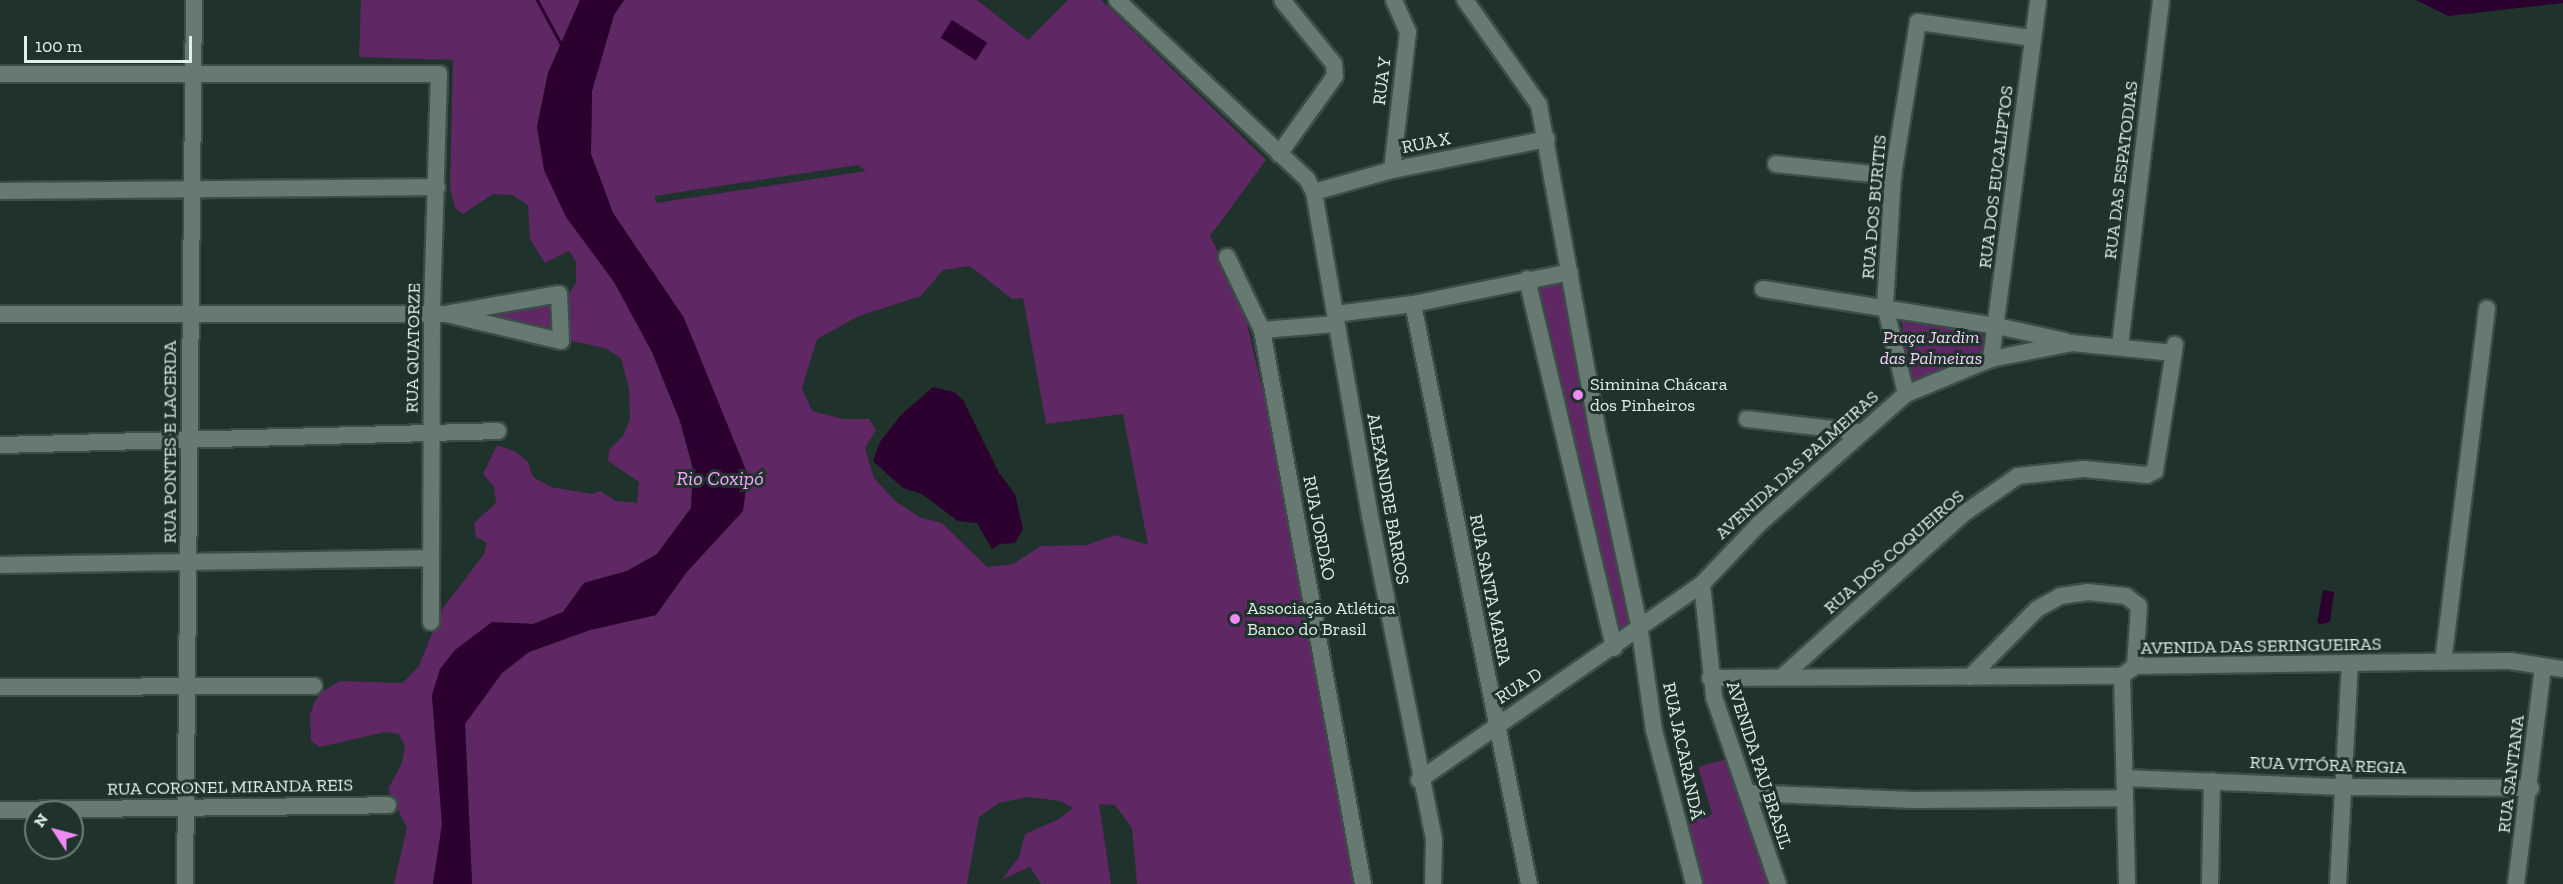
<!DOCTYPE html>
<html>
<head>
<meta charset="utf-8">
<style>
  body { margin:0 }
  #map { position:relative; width:2563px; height:884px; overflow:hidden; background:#1f322b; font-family:"Zilla Slab",serif }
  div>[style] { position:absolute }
  .green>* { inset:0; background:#5f2763 }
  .water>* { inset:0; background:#2b002e; transform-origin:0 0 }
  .stream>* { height:3px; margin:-1.5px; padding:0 1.5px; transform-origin:1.5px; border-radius:1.5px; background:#2b002e }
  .roads { filter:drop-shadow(2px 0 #3c4d47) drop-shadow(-2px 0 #3c4d47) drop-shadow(0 2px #3c4d47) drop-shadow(0 -2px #3c4d47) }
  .minor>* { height:16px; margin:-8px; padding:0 8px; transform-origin:8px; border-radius:8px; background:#667a72 }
  .dots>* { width:16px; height:16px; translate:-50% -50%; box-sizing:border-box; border:3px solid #1f322b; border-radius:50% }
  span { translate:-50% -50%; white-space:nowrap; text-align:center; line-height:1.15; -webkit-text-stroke:6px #1f322b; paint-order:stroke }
  .street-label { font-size:18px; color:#e2eee9 }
  .park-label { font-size:18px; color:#f4d2f5; font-style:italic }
  .poi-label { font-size:18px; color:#e2eee9 }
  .left { translate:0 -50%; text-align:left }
  .water-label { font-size:20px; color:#f9a4fe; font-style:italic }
  .north { position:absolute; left:24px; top:800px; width:60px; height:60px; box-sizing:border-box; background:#1f322b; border:2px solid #6d7d77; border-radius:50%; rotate:306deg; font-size:16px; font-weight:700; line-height:24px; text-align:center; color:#e2eee9 }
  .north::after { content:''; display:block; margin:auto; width:21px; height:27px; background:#f08bf6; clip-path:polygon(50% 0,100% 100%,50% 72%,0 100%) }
  .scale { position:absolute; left:24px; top:36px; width:168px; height:27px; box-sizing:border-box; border:3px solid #e2eee9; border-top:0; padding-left:8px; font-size:18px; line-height:21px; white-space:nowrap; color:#e2eee9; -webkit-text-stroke:4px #1f322b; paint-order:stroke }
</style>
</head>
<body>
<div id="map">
  <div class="green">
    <div style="clip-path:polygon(361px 0,580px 0,548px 73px,537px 127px,652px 352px,680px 421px,693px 469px,691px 508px,657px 554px,627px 571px,584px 583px,563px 612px,533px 624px,492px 622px,432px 696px,442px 824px,433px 884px,394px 884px,407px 828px,388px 789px,402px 763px,405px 747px,399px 734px,385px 732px,320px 747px,311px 741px,310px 715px,315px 701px,323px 691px,340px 681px,403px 683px,419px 666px,441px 611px,484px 554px,487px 543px,476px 537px,474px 523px,496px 503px,494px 487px,483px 474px,497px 445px,516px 452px,528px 462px,533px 477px,551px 487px,592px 494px,600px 491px,616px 501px,637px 503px,639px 482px,608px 461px,609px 450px,623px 436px,630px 419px,629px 389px,621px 358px,605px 348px,571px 341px,567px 296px,576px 283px,576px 262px,569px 251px,545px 263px,530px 239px,528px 205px,512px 195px,493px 194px,463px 214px,455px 208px,450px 188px,453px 60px,359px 57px)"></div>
    <div style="clip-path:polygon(evenodd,624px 0,977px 0,1028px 40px,1068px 0,1101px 0,1266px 160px,1210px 236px,1241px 298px,1268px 414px,1359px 884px,1137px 884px,1132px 828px,1115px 805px,1099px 804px,1111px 884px,1041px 884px,1030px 867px,1002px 879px,1019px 857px,1025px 834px,1059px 819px,1073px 808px,1060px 801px,1028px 797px,999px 803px,979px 817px,967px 884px,472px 884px,465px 723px,502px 673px,529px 652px,590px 630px,656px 615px,686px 573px,706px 379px,684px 318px,613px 213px,591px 154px,592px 91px,614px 15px,624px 0,858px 165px,866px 171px,657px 203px,654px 196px,858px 165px,624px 0,970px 266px,1012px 299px,1023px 298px,1046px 424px,1123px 414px,1148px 545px,1115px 535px,1087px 545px,1041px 546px,1013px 564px,987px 567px,942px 523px,921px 518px,895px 501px,874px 478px,865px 448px,876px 430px,869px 419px,843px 419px,812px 411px,802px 388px,817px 339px,859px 316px,921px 296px,943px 270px,970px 266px)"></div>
    <div style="clip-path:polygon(1566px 278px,1635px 624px,1618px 640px,1534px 287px)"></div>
    <div style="clip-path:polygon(557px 296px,558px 339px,457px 315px)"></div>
    <div style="clip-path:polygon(1901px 318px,1993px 330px,1988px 356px,1911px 388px)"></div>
    <div style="clip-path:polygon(1727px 759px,1769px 884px,1700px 884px,1687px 820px,1712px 814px,1698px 767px)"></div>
  </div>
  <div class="water">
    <div style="clip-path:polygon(580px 0,624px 0,614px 15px,592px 91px,591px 154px,613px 213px,684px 318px,748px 475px,743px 511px,686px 573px,656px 615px,590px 630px,529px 652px,502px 673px,465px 724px,472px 884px,433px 884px,442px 824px,432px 695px,440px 669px,455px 650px,492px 622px,533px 624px,563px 612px,584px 583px,627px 571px,657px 554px,691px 508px,693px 469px,680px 421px,652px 352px,614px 282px,566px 217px,544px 170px,537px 127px,548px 73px)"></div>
    <div style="clip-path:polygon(2416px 0,2563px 0,2563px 3px,2448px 16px)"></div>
    <div style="left:952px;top:20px;width:42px;height:21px;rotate:33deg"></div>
    <div style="clip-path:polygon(933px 387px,954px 392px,963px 400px,999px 473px,1015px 494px,1023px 529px,1015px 543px,1000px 544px,992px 549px,977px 523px,958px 521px,922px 494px,903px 488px,873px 461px,880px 442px,901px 415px)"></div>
    <div style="clip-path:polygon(2323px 590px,2334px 592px,2330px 622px,2322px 624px,2317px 623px)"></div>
  </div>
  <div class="stream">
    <div style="left:537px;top:0;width:52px;rotate:61.5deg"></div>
  </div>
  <div class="roads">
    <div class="minor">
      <div style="left:1117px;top:0;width:261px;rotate:43.3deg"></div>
      <div style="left:1307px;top:179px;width:15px;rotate:62deg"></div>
      <div style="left:1314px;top:192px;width:329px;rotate:80.2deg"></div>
      <div style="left:1370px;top:516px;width:330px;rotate:78.8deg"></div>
      <div style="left:1434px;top:840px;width:44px;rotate:91.3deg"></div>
      <div style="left:1465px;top:0;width:128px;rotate:54.8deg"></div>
      <div style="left:1539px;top:105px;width:337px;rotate:79.8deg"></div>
      <div style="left:1599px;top:437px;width:192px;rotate:78deg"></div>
      <div style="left:1639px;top:625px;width:106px;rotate:81.9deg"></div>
      <div style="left:1654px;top:730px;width:159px;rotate:75.4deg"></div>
      <div style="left:0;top:74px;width:439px"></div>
      <div style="left:439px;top:74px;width:241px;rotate:91.7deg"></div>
      <div style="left:432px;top:315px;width:307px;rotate:90.2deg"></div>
      <div style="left:1279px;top:154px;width:96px;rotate:-54.3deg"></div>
      <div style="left:1335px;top:76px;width:12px;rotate:-95deg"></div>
      <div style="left:1334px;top:64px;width:82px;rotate:-129.1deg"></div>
      <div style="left:1776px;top:164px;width:118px;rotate:5.9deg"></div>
      <div style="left:1392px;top:170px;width:139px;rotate:-83.4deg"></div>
      <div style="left:1408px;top:32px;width:35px;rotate:-114deg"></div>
      <div style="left:0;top:191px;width:437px;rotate:-0.5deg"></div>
      <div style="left:1314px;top:192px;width:81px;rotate:-15.8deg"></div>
      <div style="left:1392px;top:170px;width:158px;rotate:-11.3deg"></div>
      <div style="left:1227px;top:257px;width:81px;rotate:64.4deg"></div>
      <div style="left:1262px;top:330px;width:563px;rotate:79.67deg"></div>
      <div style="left:1527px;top:279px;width:379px;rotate:76.7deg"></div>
      <div style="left:1763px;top:289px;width:237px;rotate:9deg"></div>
      <div style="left:1997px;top:326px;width:70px;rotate:12.4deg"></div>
      <div style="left:1413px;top:304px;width:591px;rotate:78.69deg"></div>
      <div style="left:0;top:314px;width:446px"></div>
      <div style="left:446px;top:314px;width:118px;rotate:13.2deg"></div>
      <div style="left:561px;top:341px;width:47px;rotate:-92.4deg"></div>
      <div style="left:559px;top:294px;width:115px;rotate:170deg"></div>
      <div style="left:1336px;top:314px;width:78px;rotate:-7.4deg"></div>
      <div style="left:1413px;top:304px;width:160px;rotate:-11.5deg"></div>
      <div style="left:1262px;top:330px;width:74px;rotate:-4.6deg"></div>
      <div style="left:2120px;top:345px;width:347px;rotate:-83.2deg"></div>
      <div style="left:1991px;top:359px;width:362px;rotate:-82.5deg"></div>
      <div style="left:1906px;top:394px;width:90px;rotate:-103.4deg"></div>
      <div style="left:1885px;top:306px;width:130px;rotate:-86.5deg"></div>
      <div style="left:1893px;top:176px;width:156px;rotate:-80.8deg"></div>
      <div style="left:1918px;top:22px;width:115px;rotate:8deg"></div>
      <div style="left:1747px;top:419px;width:113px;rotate:6.6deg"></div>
      <div style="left:0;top:445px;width:498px;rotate:-1.6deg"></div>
      <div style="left:0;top:565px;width:431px;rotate:-0.9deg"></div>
      <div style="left:1702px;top:584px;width:114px;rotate:83.9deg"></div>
      <div style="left:1714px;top:697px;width:198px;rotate:71.1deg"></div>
      <div style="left:2443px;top:662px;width:356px;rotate:-82.9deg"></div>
      <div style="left:2122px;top:676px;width:208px;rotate:88.6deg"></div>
      <div style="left:1782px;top:677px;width:244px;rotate:-42deg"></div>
      <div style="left:1963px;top:514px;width:67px;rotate:-34.6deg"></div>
      <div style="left:2018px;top:476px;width:66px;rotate:-6.1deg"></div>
      <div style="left:2084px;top:469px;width:63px;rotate:5.4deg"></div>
      <div style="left:2147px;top:475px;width:9px;rotate:-27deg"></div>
      <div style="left:2155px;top:471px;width:128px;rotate:-81deg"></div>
      <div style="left:1970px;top:677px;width:95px;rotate:-45.4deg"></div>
      <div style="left:2037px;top:609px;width:26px;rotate:-29deg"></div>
      <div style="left:2060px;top:596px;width:27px;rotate:-8deg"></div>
      <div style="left:2087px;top:592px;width:39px;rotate:6deg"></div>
      <div style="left:2126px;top:596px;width:16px;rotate:38deg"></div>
      <div style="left:2139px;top:606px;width:60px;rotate:93.8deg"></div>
      <div style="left:1710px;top:678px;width:412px;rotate:-0.3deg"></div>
      <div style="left:2122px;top:676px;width:16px;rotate:-38deg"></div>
      <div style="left:2135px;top:666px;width:282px;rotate:-0.8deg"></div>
      <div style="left:2417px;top:662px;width:93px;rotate:-0.6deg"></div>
      <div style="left:2510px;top:661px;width:54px;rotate:8.6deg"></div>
      <div style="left:0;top:687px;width:314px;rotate:-0.2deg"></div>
      <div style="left:2125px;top:778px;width:218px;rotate:2.4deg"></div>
      <div style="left:2343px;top:787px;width:188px;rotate:0.3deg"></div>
      <div style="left:1419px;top:780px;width:344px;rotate:-34.7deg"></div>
      <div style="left:1702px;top:584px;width:83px;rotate:-46.5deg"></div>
      <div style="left:1759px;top:524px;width:196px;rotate:-41.5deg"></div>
      <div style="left:1906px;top:394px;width:92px;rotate:-22.4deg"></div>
      <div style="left:1991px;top:359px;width:83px;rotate:-11.2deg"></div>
      <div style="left:2072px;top:343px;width:102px;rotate:5.6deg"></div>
      <div style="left:1747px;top:793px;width:166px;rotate:2.4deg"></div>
      <div style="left:1913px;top:800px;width:211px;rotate:-0.5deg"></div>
      <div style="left:0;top:810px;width:388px;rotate:-0.7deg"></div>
      <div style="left:185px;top:884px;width:884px;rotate:-89.42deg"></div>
      <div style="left:2210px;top:884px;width:103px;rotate:-88.9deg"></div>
      <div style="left:2338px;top:884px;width:219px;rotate:-86.9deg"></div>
      <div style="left:2516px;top:884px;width:218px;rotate:-82.9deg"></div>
    </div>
  </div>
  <div class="dots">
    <div style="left:1578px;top:395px;background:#f08bf6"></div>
    <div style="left:1235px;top:619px;background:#f08bf6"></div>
  </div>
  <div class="street-label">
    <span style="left:1382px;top:81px;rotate:-83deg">RUA Y</span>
    <span style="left:1426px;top:143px;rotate:-11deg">RUA X</span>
    <span style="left:2121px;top:170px;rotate:-83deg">RUA DAS ESPATODIAS</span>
    <span style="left:1996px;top:177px;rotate:-83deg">RUA DOS EUCALIPTOS</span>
    <span style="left:1874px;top:207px;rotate:-85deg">RUA DOS BURITIS</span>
    <span style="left:413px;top:348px;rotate:-89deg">RUA QUATORZE</span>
    <span style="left:170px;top:442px;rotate:-90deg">RUA PONTES E LACERDA</span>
    <span style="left:1797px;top:465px;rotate:-42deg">AVENIDA DAS PALMEIRAS</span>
    <span style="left:1388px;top:499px;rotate:80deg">ALEXANDRE BARROS</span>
    <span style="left:1319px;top:528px;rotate:79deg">RUA JORDÃO</span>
    <span style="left:1894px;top:552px;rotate:-41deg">RUA DOS COQUEIROS</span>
    <span style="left:1490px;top:590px;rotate:79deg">RUA SANTA MARIA</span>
    <span style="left:2261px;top:646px;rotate:-1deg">AVENIDA DAS SERINGUEIRAS</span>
    <span style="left:1519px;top:686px;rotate:-33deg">RUA D</span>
    <span style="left:1683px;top:751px;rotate:78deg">RUA JACARANDÁ</span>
    <span style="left:1759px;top:765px;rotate:72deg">AVENIDA PAU BRASIL</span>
    <span style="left:2328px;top:765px;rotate:2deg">RUA VITÓRA REGIA</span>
    <span style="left:2511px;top:774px;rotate:-83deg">RUA SANTANA</span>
    <span style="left:230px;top:787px;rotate:-1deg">RUA CORONEL MIRANDA REIS</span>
  </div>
  <div class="park-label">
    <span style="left:1931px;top:348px">Praça Jardim<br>das Palmeiras</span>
  </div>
  <div class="poi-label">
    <span class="left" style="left:1590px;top:395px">Siminina Chácara<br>dos Pinheiros</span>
    <span class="left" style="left:1247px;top:619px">Associação Atlética<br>Banco do Brasil</span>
  </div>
  <div class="water-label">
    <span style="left:720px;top:478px">Rio Coxipó</span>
  </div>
  <div class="north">N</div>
  <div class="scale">100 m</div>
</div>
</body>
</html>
